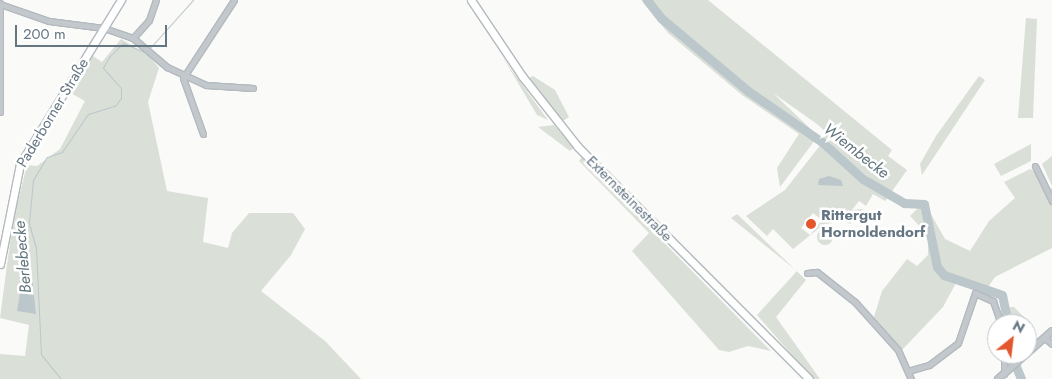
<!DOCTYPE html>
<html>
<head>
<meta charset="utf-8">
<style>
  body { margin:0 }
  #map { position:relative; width:1052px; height:379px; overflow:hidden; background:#fafaf8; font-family:Jost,sans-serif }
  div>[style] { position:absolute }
  .green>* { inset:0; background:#dadfd7 }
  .round { border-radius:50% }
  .water>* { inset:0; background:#bbc7cb }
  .stream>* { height:1px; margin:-0.5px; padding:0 0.5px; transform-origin:0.5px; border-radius:0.5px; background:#bbc7cb }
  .river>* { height:9px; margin:-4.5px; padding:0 4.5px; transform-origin:4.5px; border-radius:4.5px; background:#bbc7cb }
  .roads { filter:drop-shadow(1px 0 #b3babf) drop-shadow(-1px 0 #b3babf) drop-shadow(0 1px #b3babf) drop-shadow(0 -1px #b3babf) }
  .minor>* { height:5px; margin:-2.5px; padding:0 2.5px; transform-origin:2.5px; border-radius:2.5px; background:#c3c8cc }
  .tertiary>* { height:6px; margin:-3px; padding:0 3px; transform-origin:3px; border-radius:3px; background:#c3c8cc }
  .secondary>* { height:7px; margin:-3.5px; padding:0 3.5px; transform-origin:3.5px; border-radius:3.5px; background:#fff }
  .dots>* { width:14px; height:14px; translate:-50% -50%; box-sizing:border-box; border:2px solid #fff; border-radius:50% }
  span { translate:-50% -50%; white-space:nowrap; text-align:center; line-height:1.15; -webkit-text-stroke:5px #fff; paint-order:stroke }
  .street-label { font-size:15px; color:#657683 }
  .poi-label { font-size:15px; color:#657683; font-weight:700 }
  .left { translate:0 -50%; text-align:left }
  .water-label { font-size:16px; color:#60757c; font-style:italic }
  .north { position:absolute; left:987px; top:314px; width:50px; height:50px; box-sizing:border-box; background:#fff; border:1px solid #c1c8cd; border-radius:50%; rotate:29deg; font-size:14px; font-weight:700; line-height:20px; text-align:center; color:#657683 }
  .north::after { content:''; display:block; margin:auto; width:18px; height:22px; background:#e4572e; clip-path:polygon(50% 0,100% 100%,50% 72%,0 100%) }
  .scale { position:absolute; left:15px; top:25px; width:152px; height:22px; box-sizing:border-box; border:2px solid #657683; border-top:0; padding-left:6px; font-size:15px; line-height:18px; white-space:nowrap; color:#657683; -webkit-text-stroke:4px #fff; paint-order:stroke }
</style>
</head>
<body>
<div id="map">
  <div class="green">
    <div style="clip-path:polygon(641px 0,708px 0,892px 150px,888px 156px,907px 170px,890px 194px,820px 139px,826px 132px,817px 124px,773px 93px,818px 136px,780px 187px,777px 168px,799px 134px,742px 95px,668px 33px)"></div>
    <div style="clip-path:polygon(1026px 18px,1037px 19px,1033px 118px,1018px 118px)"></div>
    <div style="clip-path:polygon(121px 39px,149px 56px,159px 68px,148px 102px,167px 191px,208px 198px,203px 242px,228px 248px,232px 233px,249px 213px,293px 213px,305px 229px,291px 255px,261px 291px,325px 341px,361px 379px,0 379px,0 354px,25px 356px,29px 325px,0 318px,13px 220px,27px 165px,37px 166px,60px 149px,85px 101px,67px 91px,90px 54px,102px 62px)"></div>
    <div style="clip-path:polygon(502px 56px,510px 68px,548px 120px,537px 115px)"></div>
    <div style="clip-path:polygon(533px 76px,555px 90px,569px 117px,563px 121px,528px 78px)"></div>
    <div style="clip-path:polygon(979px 76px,985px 80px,922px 175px,920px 164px,936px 136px)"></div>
    <div style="clip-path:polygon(554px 125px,574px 148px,570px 151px,538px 127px)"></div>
    <div style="clip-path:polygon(evenodd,822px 143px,888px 198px,885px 201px,873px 194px,866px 206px,859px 201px,852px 210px,863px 209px,850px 224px,835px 215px,833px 223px,824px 224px,793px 249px,773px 229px,767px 236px,746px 216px,785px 190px,822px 143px,813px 213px,822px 220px,810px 235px,801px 228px,813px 213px)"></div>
    <div style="clip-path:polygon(1031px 144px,1031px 161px,1001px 176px,994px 164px)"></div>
    <div style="clip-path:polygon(1052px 156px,1052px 186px,1042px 164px)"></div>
    <div style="clip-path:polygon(582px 157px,619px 197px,771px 351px,748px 346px,729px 352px,719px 350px,632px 251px,649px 233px,579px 161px)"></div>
    <div style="clip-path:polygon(1030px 169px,1036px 172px,1045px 192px,1052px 188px,1052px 248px,995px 277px,986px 290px,956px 283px,943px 307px,902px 350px,874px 317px,882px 291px,907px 259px,917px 266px,928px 255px,928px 235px,910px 216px,919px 207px,928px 209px,945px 239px,970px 251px,989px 221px,1015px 198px,1004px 182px)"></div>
    <div style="clip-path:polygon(737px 214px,806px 280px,776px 317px,820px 379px,813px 379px,757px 315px,797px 271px,731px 218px)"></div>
    <div class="round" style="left:817px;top:229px;width:16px;height:16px"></div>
    <div style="clip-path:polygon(1010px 307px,1014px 307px,1029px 322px,1010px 324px)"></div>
  </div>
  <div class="water">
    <div style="clip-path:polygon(829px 176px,841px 180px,843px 186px,818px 185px,819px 179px)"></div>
    <div style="clip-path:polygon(23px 275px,32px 277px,36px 314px,17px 311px)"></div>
  </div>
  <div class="stream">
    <div style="left:149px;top:49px;width:66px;rotate:-48.1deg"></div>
    <div style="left:61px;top:379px;width:32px;rotate:-129deg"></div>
    <div style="left:41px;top:354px;width:106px;rotate:-92.7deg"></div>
    <div style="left:36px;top:248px;width:26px;rotate:-106deg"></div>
    <div style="left:29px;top:223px;width:43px;rotate:-84.7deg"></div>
    <div style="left:33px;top:180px;width:27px;rotate:-59deg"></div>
    <div style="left:47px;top:157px;width:16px;rotate:-18deg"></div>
    <div style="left:62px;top:152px;width:46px;rotate:-55.6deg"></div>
    <div style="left:88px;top:114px;width:28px;rotate:-17deg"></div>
    <div style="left:115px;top:106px;width:10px;rotate:-53deg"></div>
    <div style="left:121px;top:98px;width:10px;rotate:-90deg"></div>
    <div style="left:121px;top:88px;width:27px;rotate:-132deg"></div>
    <div style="left:103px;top:68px;width:13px;rotate:-61deg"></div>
    <div style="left:109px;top:57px;width:20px;rotate:-45deg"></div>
    <div style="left:123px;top:43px;width:25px;rotate:23deg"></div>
  </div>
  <div class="river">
    <div style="left:647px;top:0;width:23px;rotate:52deg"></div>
    <div style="left:661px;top:18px;width:114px;rotate:40deg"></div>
    <div style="left:748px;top:91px;width:90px;rotate:34.6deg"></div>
    <div style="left:822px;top:142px;width:55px;rotate:42.1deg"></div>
    <div style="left:863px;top:179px;width:48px;rotate:30.3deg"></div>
    <div style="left:904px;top:203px;width:20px;rotate:3deg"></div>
    <div style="left:924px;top:204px;width:64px;rotate:78.3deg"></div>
    <div style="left:937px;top:267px;width:11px;rotate:49deg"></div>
    <div style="left:944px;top:275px;width:61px;rotate:19deg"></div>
    <div style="left:1002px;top:295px;width:30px;rotate:78deg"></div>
    <div style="left:1011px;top:354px;width:27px;rotate:68deg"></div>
  </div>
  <div class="roads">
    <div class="minor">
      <div style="left:0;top:4px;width:52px;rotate:19.1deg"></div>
      <div style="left:49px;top:21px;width:55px;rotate:7.3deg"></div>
      <div style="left:104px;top:28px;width:31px;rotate:19deg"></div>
      <div style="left:133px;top:38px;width:45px;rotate:40.5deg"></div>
      <div style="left:167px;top:67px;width:43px;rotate:24.8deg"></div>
      <div style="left:206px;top:85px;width:47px;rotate:3.7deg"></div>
      <div style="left:133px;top:38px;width:24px;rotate:-48deg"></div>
      <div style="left:149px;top:20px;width:21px;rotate:-71deg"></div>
      <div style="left:0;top:112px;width:109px;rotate:-90deg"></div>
      <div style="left:203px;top:134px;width:59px;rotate:-109.7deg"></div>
      <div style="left:183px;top:78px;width:93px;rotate:-56.8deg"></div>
      <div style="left:1035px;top:166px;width:39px;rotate:64deg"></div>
      <div style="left:807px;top:273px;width:10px;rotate:-6deg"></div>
      <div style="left:817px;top:272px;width:48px;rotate:38.3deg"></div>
      <div style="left:855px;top:302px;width:64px;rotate:48.1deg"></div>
      <div style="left:898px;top:350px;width:32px;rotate:66deg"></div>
      <div style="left:1045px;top:338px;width:9px;rotate:41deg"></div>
      <div style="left:1004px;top:354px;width:20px;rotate:90deg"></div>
      <div style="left:908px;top:371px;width:22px;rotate:-16deg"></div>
      <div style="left:929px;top:365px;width:36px;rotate:-37deg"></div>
      <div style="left:958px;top:343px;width:53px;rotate:-71.2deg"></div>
      <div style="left:975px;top:293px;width:20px;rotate:24deg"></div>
      <div style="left:993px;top:301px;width:24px;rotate:71deg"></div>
    </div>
    <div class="tertiary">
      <div style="left:998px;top:379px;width:72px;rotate:-41.6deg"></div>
    </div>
    <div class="secondary">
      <div style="left:471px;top:0;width:92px;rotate:56.1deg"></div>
      <div style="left:522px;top:76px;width:90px;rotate:51.7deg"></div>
      <div style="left:578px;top:147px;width:327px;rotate:45.1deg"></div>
      <div style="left:0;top:264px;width:102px;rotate:-78.7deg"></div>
      <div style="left:20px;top:164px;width:193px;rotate:-58.4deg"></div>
    </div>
  </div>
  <div class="dots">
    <div style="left:811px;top:224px;background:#e4572e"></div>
  </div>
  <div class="street-label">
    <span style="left:53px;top:113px;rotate:-59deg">Paderborner Straße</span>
    <span style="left:629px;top:199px;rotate:45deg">Externsteinestraße</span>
  </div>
  <div class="poi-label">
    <span class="left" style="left:821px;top:224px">Rittergut<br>Hornoldendorf</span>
  </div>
  <div class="water-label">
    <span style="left:856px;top:151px;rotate:38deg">Wiembecke</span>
    <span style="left:23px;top:257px;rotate:-95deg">Berlebecke</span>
  </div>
  <div class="north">N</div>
  <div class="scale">200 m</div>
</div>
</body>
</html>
